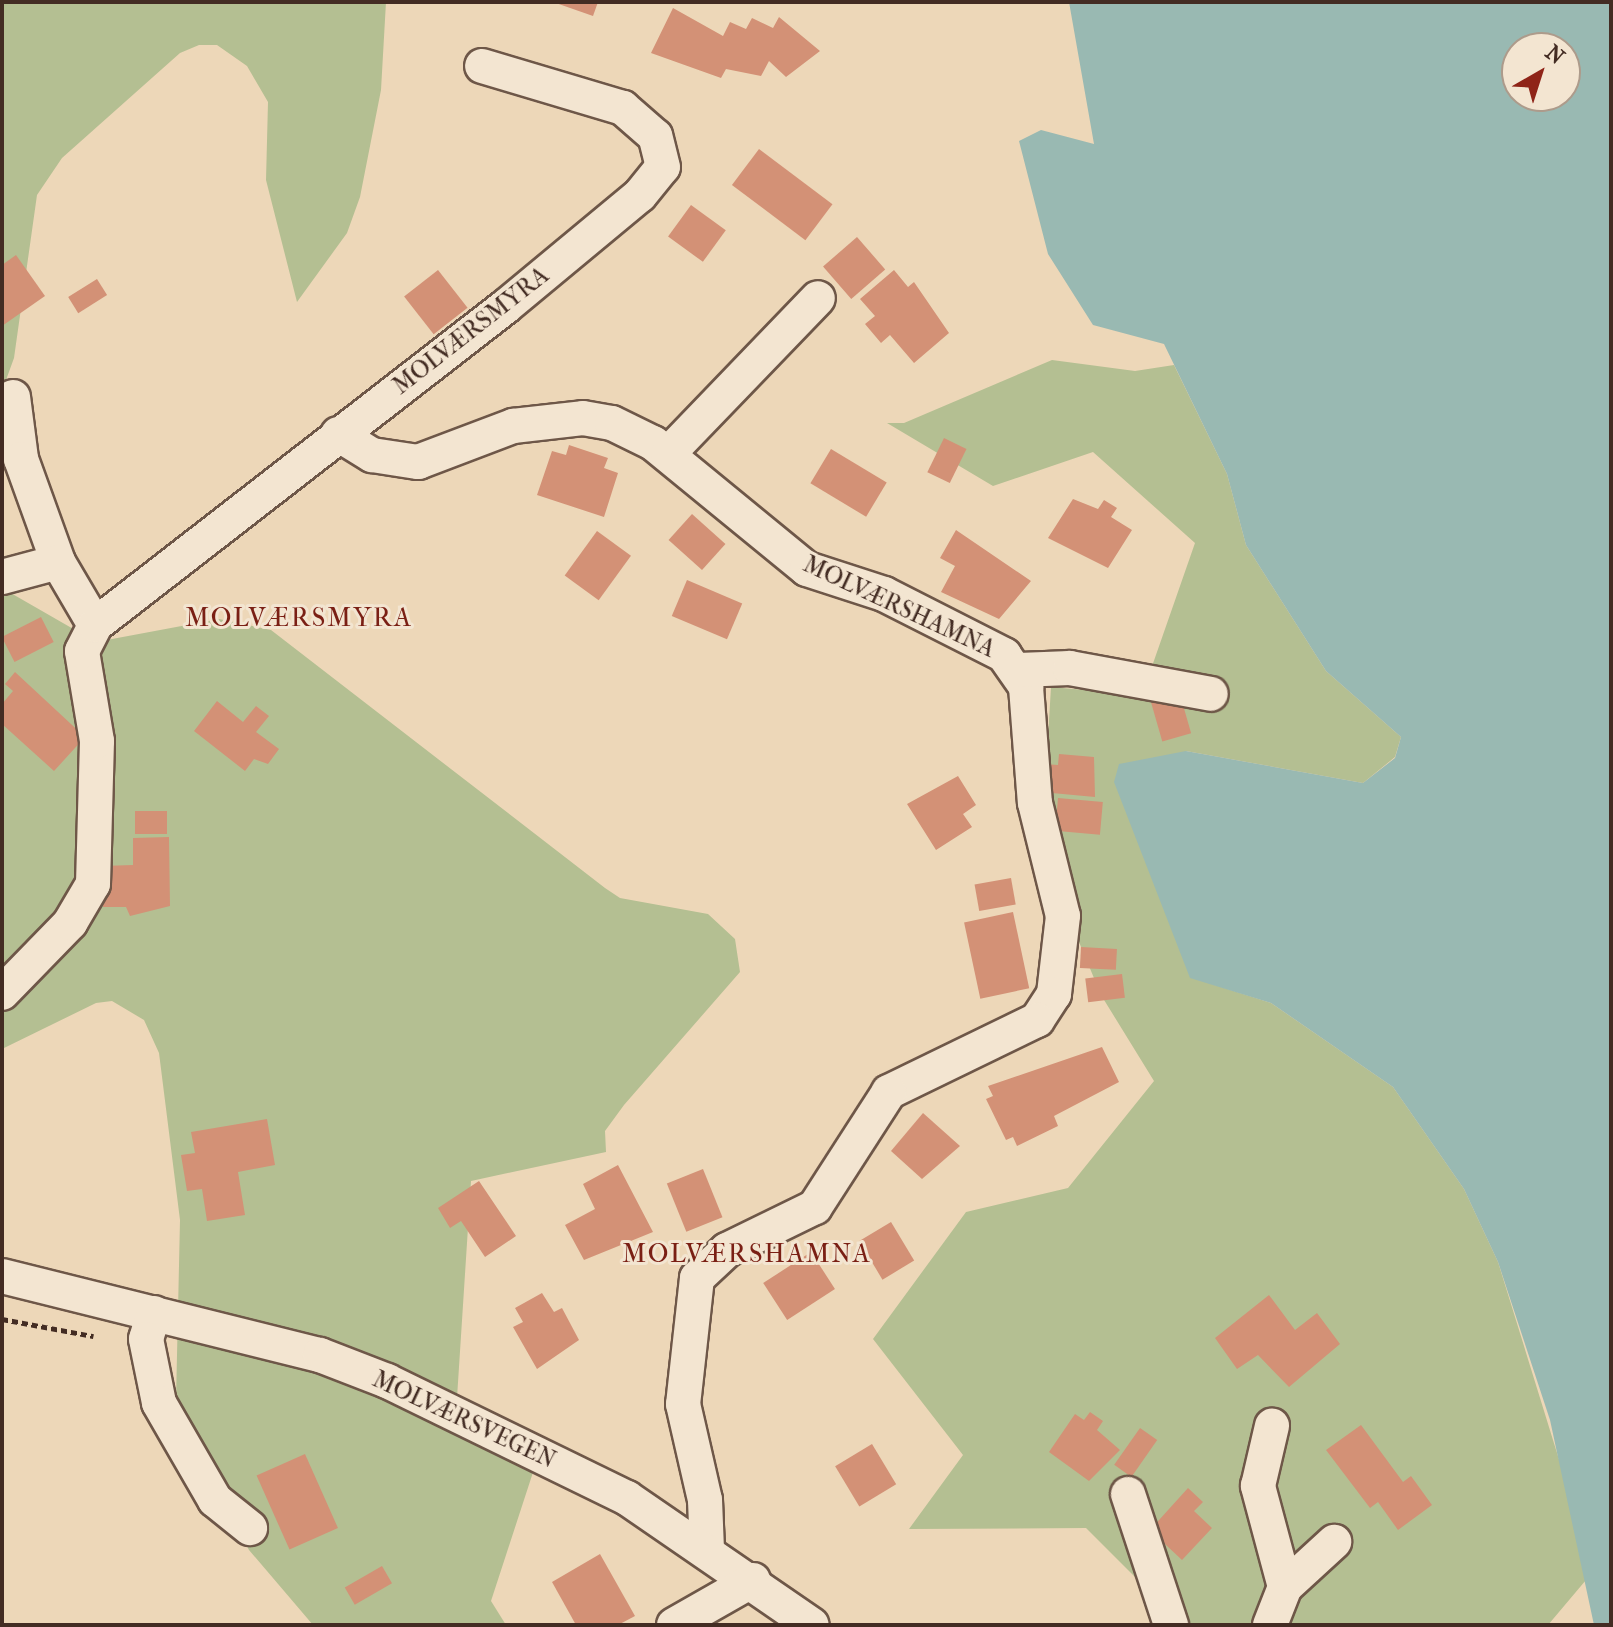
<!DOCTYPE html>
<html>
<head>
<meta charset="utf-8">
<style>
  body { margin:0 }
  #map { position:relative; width:1613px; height:1627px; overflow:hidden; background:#edd7b8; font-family:"IM FELL French Canon",serif }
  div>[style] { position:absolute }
  .green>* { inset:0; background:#b4bf92 }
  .water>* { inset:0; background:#99b9b2 }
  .building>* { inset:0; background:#d39176; transform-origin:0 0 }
  .path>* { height:5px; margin-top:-2.5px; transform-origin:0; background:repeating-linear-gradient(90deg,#432c23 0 6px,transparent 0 10px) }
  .roads { filter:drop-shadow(2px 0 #6e5748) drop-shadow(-2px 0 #6e5748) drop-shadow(0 2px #6e5748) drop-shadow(0 -2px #6e5748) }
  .minor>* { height:34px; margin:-17px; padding:0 17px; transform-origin:17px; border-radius:17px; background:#f3e5d1 }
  span { translate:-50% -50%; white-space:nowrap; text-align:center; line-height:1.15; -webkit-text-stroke:6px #f3e5d1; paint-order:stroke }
  .street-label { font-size:24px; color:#432c23 }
  .neighbourhood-label { font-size:26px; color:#7a1f14; letter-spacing:2px }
  .frame { position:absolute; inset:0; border:4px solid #432c23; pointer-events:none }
  .north { position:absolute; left:1501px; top:32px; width:80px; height:80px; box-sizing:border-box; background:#f3e5d1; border:2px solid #ad9b8b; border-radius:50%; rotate:39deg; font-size:22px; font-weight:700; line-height:32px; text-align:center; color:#432c23 }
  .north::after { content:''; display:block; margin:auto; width:28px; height:36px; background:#8f2418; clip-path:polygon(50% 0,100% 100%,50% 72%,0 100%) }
</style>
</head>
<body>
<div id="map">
  <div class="green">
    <div style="clip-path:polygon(2px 2px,386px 2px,381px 90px,360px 197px,347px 233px,297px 302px,266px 180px,268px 102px,247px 66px,217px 45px,199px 45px,180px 53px,62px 158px,37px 195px,14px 358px,2px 391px)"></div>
    <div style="clip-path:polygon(1052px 360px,1135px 371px,1174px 365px,1227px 474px,1246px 545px,1326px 671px,1401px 737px,1395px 757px,1363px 783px,1186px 751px,1190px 977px,1271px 1003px,1393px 1087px,1464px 1189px,1498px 1262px,1570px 1495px,1586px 1580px,1548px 1625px,1183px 1625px,1086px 1528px,909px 1529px,963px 1455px,873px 1339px,966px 1212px,1068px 1188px,1154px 1081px,1101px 995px,1067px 913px,1046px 771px,1051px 687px,1142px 695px,1195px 543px,1093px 452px,993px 486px,887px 423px,904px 423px)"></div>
    <div style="clip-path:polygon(2px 588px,96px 642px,219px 619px,271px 630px,605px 888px,620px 898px,708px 914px,735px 939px,740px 972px,624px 1105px,605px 1131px,606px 1152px,471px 1181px,457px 1398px,538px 1457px,491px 1601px,506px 1625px,313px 1625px,249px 1550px,198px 1457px,176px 1400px,180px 1220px,159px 1053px,144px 1020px,112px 1001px,96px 1003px,2px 1049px)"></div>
  </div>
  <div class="water">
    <div style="clip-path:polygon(evenodd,1069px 2px,1611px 2px,1611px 1625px,1594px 1625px,1550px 1420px,1498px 1262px,1464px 1189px,1393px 1087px,1271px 1003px,1190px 978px,1114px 782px,1119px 764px,1186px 751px,1363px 783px,1395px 758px,1401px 737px,1326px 671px,1246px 545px,1227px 474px,1164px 344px,1093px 325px,1048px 254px,1019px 141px,1041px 130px,1094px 144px,1069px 2px,1517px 48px,1565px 48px,1565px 96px,1517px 96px,1517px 48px)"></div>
  </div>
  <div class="building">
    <div style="clip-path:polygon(553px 2px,598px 2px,593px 16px)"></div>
    <div style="clip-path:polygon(673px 8px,723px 36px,730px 22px,746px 29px,752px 18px,773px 28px,779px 17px,820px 51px,786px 77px,769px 61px,761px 76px,726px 69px,721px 78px,651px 53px)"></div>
    <div style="left:759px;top:149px;width:92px;height:45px;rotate:37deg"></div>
    <div style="left:691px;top:205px;width:43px;height:39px;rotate:36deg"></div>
    <div style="left:857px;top:237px;width:43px;height:45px;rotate:49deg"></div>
    <div style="clip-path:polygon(16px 255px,45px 296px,2px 326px,2px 265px)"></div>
    <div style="left:438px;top:270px;width:48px;height:43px;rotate:52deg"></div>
    <div style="clip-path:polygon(894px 270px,908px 287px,914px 282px,949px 333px,914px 363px,890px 335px,881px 343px,865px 324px,875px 316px,860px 299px)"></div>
    <div style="left:97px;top:279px;width:19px;height:34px;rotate:58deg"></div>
    <div style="left:944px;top:438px;width:25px;height:38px;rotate:26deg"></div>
    <div style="clip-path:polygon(569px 445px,608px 458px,604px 468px,618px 473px,604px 517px,537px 495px,552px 451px,566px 455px)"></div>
    <div style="left:831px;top:449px;width:65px;height:40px;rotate:31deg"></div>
    <div style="clip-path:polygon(1073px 499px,1098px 509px,1104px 500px,1117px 508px,1111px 517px,1132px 530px,1108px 568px,1048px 538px)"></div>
    <div style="left:692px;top:514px;width:45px;height:35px;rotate:42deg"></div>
    <div style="clip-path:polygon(956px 530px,1031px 581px,999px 619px,941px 592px,955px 566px,940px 558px)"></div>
    <div style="left:597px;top:531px;width:42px;height:55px;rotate:36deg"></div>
    <div style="left:687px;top:580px;width:60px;height:39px;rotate:23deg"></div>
    <div style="left:41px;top:617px;width:28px;height:44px;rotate:63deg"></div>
    <div style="clip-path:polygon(15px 672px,85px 737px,54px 771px,2px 724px,2px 704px,13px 691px,5px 684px)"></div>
    <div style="left:1179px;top:691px;width:44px;height:30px;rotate:74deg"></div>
    <div style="clip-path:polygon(217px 701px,243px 722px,256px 706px,269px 716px,256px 732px,279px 749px,268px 764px,254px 759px,245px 771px,194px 731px)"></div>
    <div style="clip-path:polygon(1059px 754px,1094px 757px,1095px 797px,1041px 792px,1044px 764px,1058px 765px)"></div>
    <div style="clip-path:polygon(958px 776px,976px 805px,963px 814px,972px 827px,936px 850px,907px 804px)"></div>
    <div style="left:1058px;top:798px;width:45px;height:33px;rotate:5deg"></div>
    <div style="left:135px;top:811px;width:32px;height:23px"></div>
    <div style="clip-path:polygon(169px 837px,170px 906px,130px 916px,126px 907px,103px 907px,102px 866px,133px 865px,133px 838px)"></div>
    <div style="left:1011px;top:878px;width:27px;height:37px;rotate:80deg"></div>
    <div style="left:1013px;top:912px;width:78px;height:50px;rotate:78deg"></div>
    <div style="left:1081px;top:947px;width:36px;height:21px;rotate:3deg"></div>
    <div style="left:1122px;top:974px;width:24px;height:37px;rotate:83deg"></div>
    <div style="clip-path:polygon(1102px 1047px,1119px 1082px,1054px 1116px,1058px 1126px,1017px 1146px,1013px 1137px,1006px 1140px,986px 1099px,993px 1096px,988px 1086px)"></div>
    <div style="clip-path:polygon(923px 1113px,960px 1146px,922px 1179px,891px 1151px)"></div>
    <div style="clip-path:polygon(267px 1119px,275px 1165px,238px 1172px,245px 1215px,207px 1221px,202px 1189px,187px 1191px,181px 1155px,195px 1153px,191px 1132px)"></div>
    <div style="clip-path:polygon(618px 1165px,653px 1232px,584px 1260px,565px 1225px,595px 1209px,583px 1184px)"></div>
    <div style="left:703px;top:1169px;width:52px;height:39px;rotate:68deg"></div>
    <div style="clip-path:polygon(479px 1181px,516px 1236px,485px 1257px,461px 1221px,450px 1228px,438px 1208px)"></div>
    <div style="left:891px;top:1222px;width:45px;height:37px;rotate:59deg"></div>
    <div style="left:811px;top:1252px;width:44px;height:57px;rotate:57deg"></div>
    <div style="clip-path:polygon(542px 1293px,554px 1312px,562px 1308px,579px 1340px,537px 1369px,513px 1327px,523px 1322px,515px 1308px)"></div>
    <div style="clip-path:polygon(1269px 1295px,1295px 1330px,1317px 1313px,1340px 1344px,1289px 1387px,1258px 1355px,1237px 1369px,1215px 1338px)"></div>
    <div style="clip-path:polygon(1090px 1412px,1103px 1421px,1097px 1430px,1120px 1450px,1089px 1481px,1049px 1452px,1075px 1414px,1084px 1420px)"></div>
    <div style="clip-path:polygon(1361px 1425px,1403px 1482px,1411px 1476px,1432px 1505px,1398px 1530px,1378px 1502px,1370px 1508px,1326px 1450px)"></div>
    <div style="left:1140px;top:1428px;width:21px;height:45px;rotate:35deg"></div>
    <div style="left:872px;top:1444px;width:47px;height:43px;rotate:59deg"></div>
    <div style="left:305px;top:1454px;width:81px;height:53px;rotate:66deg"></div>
    <div style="clip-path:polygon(1188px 1488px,1203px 1502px,1194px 1511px,1212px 1528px,1182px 1560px,1150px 1530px)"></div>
    <div style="clip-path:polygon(600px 1554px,635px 1616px,618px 1625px,576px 1625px,552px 1582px)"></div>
    <div style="left:382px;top:1566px;width:20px;height:43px;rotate:60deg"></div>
  </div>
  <div class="path">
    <div style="left:2px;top:1319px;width:93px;rotate:10.6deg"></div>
  </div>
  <div class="roads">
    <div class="minor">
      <div style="left:13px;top:397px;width:63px;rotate:82.6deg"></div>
      <div style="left:21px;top:459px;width:109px;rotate:70.2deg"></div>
      <div style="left:58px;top:562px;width:73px;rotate:59.6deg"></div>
      <div style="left:338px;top:434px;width:40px;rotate:32deg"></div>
      <div style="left:372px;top:455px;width:47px;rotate:8.7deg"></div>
      <div style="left:418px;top:462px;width:102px;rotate:-20.8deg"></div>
      <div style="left:513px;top:426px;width:70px;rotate:-6.5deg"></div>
      <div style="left:583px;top:418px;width:29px;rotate:10deg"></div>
      <div style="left:612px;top:423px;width:46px;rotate:26deg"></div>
      <div style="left:653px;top:443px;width:199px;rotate:39.3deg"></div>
      <div style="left:807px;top:569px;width:81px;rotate:18deg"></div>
      <div style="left:884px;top:594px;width:135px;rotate:26.9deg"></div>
      <div style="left:1004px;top:655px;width:39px;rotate:55deg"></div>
      <div style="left:1026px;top:687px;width:116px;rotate:85.6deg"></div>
      <div style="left:1035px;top:803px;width:116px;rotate:76.1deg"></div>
      <div style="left:1063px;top:916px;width:79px;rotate:96.6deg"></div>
      <div style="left:1054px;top:994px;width:31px;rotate:123deg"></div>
      <div style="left:1037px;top:1020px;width:165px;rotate:154.1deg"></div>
      <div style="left:889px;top:1092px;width:137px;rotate:122.8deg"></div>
      <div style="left:815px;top:1207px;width:98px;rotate:154deg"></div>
      <div style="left:727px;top:1250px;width:41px;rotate:137deg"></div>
      <div style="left:697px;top:1278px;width:127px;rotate:96.3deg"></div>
      <div style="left:683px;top:1404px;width:98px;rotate:77.1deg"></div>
      <div style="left:705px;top:1500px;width:49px;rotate:87.7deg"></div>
      <div style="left:668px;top:454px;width:216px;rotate:-46.1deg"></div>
      <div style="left:2px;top:577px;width:58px;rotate:-15deg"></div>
      <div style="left:1019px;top:670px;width:51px;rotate:-2.2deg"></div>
      <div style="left:1070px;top:668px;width:143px;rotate:10.4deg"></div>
      <div style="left:2px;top:993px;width:98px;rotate:-45.8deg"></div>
      <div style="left:70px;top:923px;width:45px;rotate:-59.5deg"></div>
      <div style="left:93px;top:884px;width:143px;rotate:-88.4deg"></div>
      <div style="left:97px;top:741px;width:91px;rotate:-99.5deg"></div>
      <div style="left:82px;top:651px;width:29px;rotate:-63deg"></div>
      <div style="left:95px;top:625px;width:519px;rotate:-37.8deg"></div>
      <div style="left:505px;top:307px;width:175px;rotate:-39.7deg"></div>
      <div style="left:640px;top:195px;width:36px;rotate:-51deg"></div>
      <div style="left:663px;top:167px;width:32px;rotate:-104deg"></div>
      <div style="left:655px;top:136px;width:43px;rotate:-138.8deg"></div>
      <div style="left:623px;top:108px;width:147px;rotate:-163.4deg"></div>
      <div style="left:2px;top:1276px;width:328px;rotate:14deg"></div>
      <div style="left:320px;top:1355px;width:72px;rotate:21.2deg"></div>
      <div style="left:387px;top:1381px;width:267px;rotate:26deg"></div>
      <div style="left:627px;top:1498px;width:224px;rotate:34.5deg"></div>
      <div style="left:154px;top:1313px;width:27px;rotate:107deg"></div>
      <div style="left:146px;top:1339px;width:65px;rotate:78.5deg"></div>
      <div style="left:159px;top:1403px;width:112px;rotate:60deg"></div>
      <div style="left:215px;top:1500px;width:45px;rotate:38.7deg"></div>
      <div style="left:1128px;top:1494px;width:138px;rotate:71.8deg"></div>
      <div style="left:1285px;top:1587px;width:67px;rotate:-42.6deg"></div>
      <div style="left:674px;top:1625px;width:91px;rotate:-29.7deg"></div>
      <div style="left:1270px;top:1625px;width:41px;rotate:-68.5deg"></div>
      <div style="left:1285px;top:1587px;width:105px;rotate:-105deg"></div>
      <div style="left:1258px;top:1486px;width:62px;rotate:-76.9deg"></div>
    </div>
  </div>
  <div class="street-label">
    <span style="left:471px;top:331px;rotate:-38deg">MOLVÆRSMYRA</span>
    <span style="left:899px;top:607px;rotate:25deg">MOLVÆRSHAMNA</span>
    <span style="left:464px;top:1420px;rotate:25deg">MOLVÆRSVEGEN</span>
  </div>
  <div class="neighbourhood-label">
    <span style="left:299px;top:618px">MOLVÆRSMYRA</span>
    <span style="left:747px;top:1254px">MOLVÆRSHAMNA</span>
  </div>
  <div class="frame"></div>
  <div class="north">N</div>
</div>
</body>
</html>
